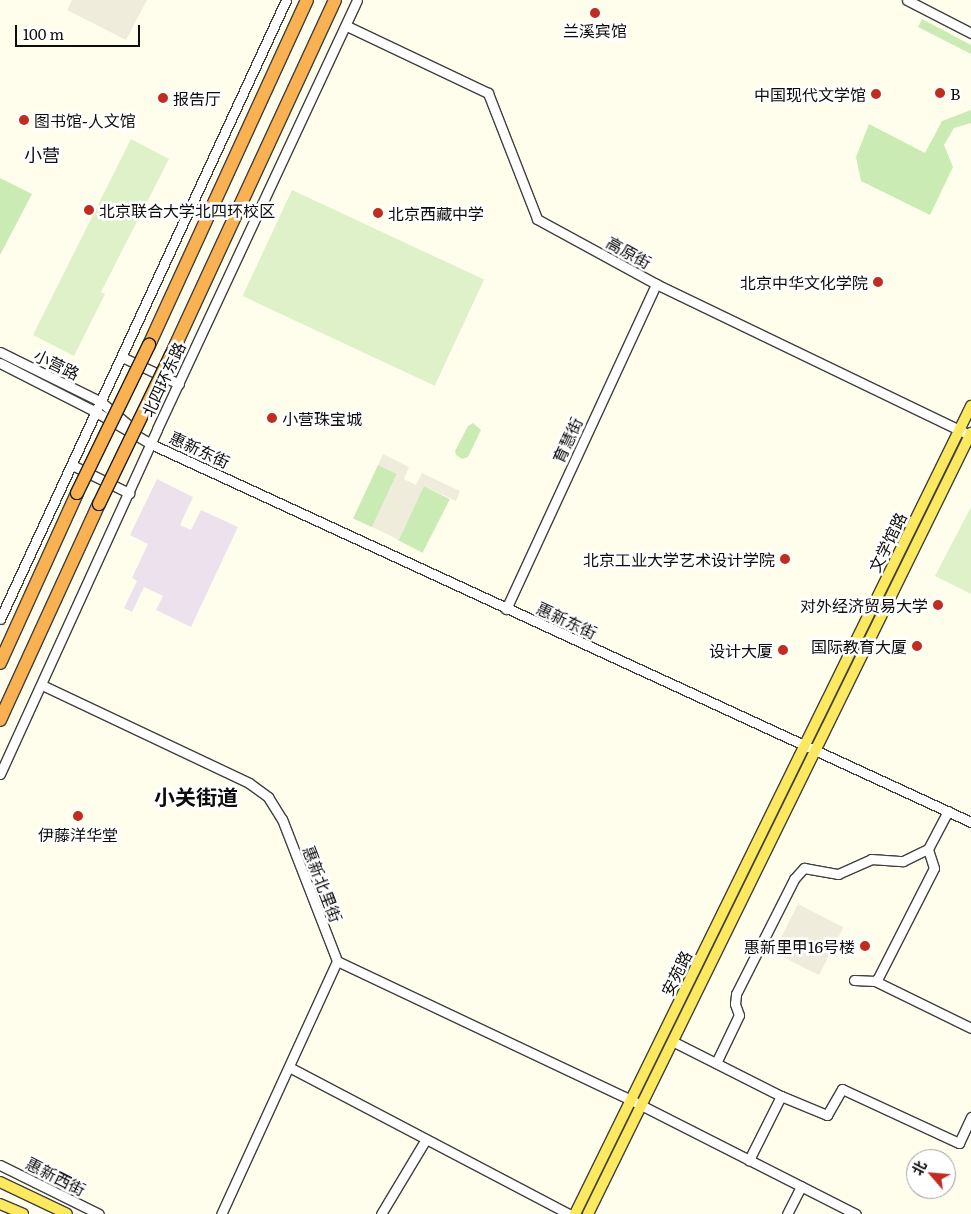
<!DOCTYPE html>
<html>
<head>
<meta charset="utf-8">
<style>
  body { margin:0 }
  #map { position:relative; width:971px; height:1214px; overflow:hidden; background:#fffeed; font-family:Literata,"Noto Sans SC",serif }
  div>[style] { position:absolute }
  .industrial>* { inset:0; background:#ece1ec }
  .green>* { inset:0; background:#cbebb5; transform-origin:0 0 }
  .pitch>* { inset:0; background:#def1c8; transform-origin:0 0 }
  .plaza>* { inset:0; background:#efecdc; transform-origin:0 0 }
  .roads { filter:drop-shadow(1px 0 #404040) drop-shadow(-1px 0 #404040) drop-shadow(0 1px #404040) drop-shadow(0 -1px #404040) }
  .minor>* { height:9px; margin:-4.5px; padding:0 4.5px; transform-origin:4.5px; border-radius:4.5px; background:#fff }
  .major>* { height:10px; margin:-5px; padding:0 5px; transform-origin:5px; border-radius:5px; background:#fde95f }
  .highway>* { height:12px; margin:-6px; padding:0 6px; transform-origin:6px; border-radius:6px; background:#f9b151 }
  .bridges { filter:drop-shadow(1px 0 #1e1e1e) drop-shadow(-1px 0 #1e1e1e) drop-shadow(0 1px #1e1e1e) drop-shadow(0 -1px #1e1e1e) }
  .highway-bridge>* { height:12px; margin:-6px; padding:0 6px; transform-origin:6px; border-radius:6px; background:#f9b151 }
  .dots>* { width:14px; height:14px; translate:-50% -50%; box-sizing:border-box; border:2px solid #fff; border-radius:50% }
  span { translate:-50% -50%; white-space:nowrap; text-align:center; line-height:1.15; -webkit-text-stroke:5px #fff; paint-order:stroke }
  .poi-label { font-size:16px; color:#0d0d0d }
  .left { translate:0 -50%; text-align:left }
  .right { translate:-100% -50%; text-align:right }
  .street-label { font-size:16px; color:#0d0d0d }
  .neighbourhood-label { font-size:18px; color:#0d0d0d }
  .district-label { font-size:21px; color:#0d0d0d; font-weight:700 }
  .north { position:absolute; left:906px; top:1149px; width:50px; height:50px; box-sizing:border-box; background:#fff; border:1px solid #9e9e9e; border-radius:50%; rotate:297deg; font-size:14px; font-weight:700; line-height:20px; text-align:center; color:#0d0d0d }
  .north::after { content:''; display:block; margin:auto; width:18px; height:22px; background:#c12c20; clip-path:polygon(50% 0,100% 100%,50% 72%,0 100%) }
  .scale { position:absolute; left:15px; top:25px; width:125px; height:22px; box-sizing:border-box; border:2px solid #0d0d0d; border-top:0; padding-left:6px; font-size:15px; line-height:18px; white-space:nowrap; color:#0d0d0d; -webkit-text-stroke:4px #fff; paint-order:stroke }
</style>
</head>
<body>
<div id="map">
  <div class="industrial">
    <div style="clip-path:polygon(157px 479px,193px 497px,180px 525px,191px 530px,201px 510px,238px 527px,191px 627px,156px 610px,163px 596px,144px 587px,132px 612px,124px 608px,137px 581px,132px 578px,148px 544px,130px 535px)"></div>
  </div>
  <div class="green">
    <div style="clip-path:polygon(922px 19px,971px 45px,971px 54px,918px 27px)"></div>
    <div style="clip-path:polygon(971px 110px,971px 123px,954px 128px,944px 145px,953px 167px,930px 215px,861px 181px,856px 157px,869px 124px,925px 153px,942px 121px)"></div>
    <div style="clip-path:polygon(0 178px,32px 194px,0 255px)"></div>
    <div style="clip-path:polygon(473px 423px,481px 430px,468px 457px,462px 459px,456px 455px,455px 451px,468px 426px)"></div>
    <div style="left:378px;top:465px;width:21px;height:59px;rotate:25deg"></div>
    <div style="left:424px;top:486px;width:29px;height:60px;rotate:27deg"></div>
  </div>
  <div class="pitch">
    <div style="clip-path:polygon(131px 139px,169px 159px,101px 292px,105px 294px,74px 356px,33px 335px)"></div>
    <div style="left:292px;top:190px;width:212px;height:117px;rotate:25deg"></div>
    <div style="clip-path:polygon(971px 507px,971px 594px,935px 576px)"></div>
  </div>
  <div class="plaza">
    <div style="clip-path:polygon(72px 0,147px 0,126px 40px,67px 10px)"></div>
    <div style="clip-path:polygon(383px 454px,409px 467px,404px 479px,416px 485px,422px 473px,460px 491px,456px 501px,424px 486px,399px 540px,372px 527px,397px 474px,378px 465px)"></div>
    <div style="left:798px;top:904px;width:51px;height:54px;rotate:27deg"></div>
  </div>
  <div class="roads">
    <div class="minor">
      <div style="left:907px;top:0;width:72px;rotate:27.3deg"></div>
      <div style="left:347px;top:26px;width:156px;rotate:25.4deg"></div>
      <div style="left:488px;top:93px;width:135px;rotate:68.7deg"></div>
      <div style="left:537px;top:219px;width:136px;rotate:28.6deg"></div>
      <div style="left:656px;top:284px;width:348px;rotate:25.7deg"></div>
      <div style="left:0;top:352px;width:113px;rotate:26.3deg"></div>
      <div style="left:101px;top:402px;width:40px;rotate:40deg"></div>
      <div style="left:122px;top:357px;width:63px;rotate:25.3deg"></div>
      <div style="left:0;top:363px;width:108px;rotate:27deg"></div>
      <div style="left:96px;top:412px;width:64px;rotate:30.2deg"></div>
      <div style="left:151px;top:444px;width:903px;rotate:24.75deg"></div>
      <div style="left:72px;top:465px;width:64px;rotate:26.2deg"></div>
      <div style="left:506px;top:609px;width:358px;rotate:-65.2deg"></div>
      <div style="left:0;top:619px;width:682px;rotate:-65.2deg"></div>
      <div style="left:42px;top:685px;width:229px;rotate:25.3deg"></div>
      <div style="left:249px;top:783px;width:24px;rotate:36deg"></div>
      <div style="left:268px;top:797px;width:26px;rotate:58deg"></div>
      <div style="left:282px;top:819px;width:152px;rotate:68.8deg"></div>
      <div style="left:337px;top:961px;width:278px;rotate:114.6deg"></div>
      <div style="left:0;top:774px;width:379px;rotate:-65.5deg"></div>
      <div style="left:157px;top:429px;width:473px;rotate:-65deg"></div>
      <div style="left:337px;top:961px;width:325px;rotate:25.3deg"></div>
      <div style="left:631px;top:1100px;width:252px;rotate:26.9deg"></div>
      <div style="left:854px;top:980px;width:21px;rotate:3deg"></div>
      <div style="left:875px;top:981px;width:4px;rotate:-45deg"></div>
      <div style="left:878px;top:978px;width:123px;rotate:-63deg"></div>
      <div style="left:934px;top:868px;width:20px;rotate:-108deg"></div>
      <div style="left:928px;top:849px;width:43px;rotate:-62.2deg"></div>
      <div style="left:875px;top:981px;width:107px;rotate:26.1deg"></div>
      <div style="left:672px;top:1041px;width:122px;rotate:26.8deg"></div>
      <div style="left:781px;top:1096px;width:72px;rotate:116.6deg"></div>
      <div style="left:716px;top:1063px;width:53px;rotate:-64.4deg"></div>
      <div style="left:739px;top:1015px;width:12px;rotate:-110deg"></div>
      <div style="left:735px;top:1004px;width:10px;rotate:-84deg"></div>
      <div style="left:736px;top:994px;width:129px;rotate:-63.2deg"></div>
      <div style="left:794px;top:879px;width:15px;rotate:-48deg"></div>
      <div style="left:804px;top:868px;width:35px;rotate:10deg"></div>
      <div style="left:838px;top:874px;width:36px;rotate:-24deg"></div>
      <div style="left:871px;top:859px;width:32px;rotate:4deg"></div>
      <div style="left:903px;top:861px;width:28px;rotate:-26deg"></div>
      <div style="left:289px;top:1067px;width:316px;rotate:27.7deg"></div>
      <div style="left:781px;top:1096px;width:50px;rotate:22.4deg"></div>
      <div style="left:827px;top:1115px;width:30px;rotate:-60deg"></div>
      <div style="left:842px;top:1089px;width:129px;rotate:24.8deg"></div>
      <div style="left:959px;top:1143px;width:29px;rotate:-65deg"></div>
      <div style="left:0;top:1165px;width:110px;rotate:26.3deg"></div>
      <div style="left:381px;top:1214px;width:87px;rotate:-59deg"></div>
      <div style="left:787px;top:1214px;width:31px;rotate:-63deg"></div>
    </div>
    <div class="major">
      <div style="left:0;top:1182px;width:74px;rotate:25.5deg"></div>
      <div style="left:0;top:1204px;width:25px;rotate:23deg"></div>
      <div style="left:575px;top:1214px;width:900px;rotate:-63.89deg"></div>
      <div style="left:588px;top:1214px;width:870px;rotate:-63.88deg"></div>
    </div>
    <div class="highway">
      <div style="left:149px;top:345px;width:379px;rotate:-65.4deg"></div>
      <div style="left:171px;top:355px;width:391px;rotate:-65.2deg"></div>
      <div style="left:0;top:663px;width:187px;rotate:-65.6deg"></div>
      <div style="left:0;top:720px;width:238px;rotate:-65.4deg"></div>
    </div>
  </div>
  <div class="bridges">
    <div class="highway-bridge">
      <div style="left:77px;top:493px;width:165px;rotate:-64.1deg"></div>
      <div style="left:99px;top:504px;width:165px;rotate:-64.2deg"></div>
    </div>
  </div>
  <div class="dots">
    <div style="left:595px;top:13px;background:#c12c20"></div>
    <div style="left:940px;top:93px;background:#c12c20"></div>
    <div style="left:876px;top:94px;background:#c12c20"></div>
    <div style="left:163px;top:98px;background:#c12c20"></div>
    <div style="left:24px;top:120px;background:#c12c20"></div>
    <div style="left:89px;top:210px;background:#c12c20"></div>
    <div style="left:378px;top:213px;background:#c12c20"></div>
    <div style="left:878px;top:282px;background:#c12c20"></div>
    <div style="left:272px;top:418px;background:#c12c20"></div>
    <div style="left:785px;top:559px;background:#c12c20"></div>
    <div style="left:938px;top:605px;background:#c12c20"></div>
    <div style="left:917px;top:646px;background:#c12c20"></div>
    <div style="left:783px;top:650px;background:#c12c20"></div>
    <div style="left:78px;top:816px;background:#c12c20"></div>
    <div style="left:865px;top:946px;background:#c12c20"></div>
  </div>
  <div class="poi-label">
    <span style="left:595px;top:30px">兰溪宾馆</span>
    <span class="left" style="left:950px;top:93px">B</span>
    <span class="right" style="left:866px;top:94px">中国现代文学馆</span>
    <span class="left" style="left:173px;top:98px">报告厅</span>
    <span class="left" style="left:34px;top:120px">图书馆-人文馆</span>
    <span class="left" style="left:99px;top:210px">北京联合大学北四环校区</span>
    <span class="left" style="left:388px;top:213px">北京西藏中学</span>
    <span class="right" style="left:868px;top:282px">北京中华文化学院</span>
    <span class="left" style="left:282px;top:418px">小营珠宝城</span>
    <span class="right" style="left:775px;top:559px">北京工业大学艺术设计学院</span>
    <span class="right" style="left:928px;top:605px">对外经济贸易大学</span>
    <span class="right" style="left:907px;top:646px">国际教育大厦</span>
    <span class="right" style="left:773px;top:650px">设计大厦</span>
    <span style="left:78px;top:834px">伊藤洋华堂</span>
    <span class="right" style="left:855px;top:946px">惠新里甲16号楼</span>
  </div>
  <div class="street-label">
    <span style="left:629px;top:252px;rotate:29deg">高原街</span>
    <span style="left:57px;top:364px;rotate:26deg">小营路</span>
    <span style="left:163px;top:379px;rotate:-65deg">北四环东路</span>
    <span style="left:567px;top:440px;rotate:-65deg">育慧街</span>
    <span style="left:200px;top:449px;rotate:25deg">惠新东街</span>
    <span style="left:887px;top:542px;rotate:-64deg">文学馆路</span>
    <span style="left:567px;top:620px;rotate:25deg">惠新东街</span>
    <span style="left:323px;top:884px;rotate:69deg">惠新北里街</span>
    <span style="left:676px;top:973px;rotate:-64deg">安苑路</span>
    <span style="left:56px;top:1176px;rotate:27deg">惠新西街</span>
  </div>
  <div class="neighbourhood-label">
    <span style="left:42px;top:155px">小营</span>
  </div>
  <div class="district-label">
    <span style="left:196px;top:796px">小关街道</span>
  </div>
  <div class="north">北</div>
  <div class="scale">100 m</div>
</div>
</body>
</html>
